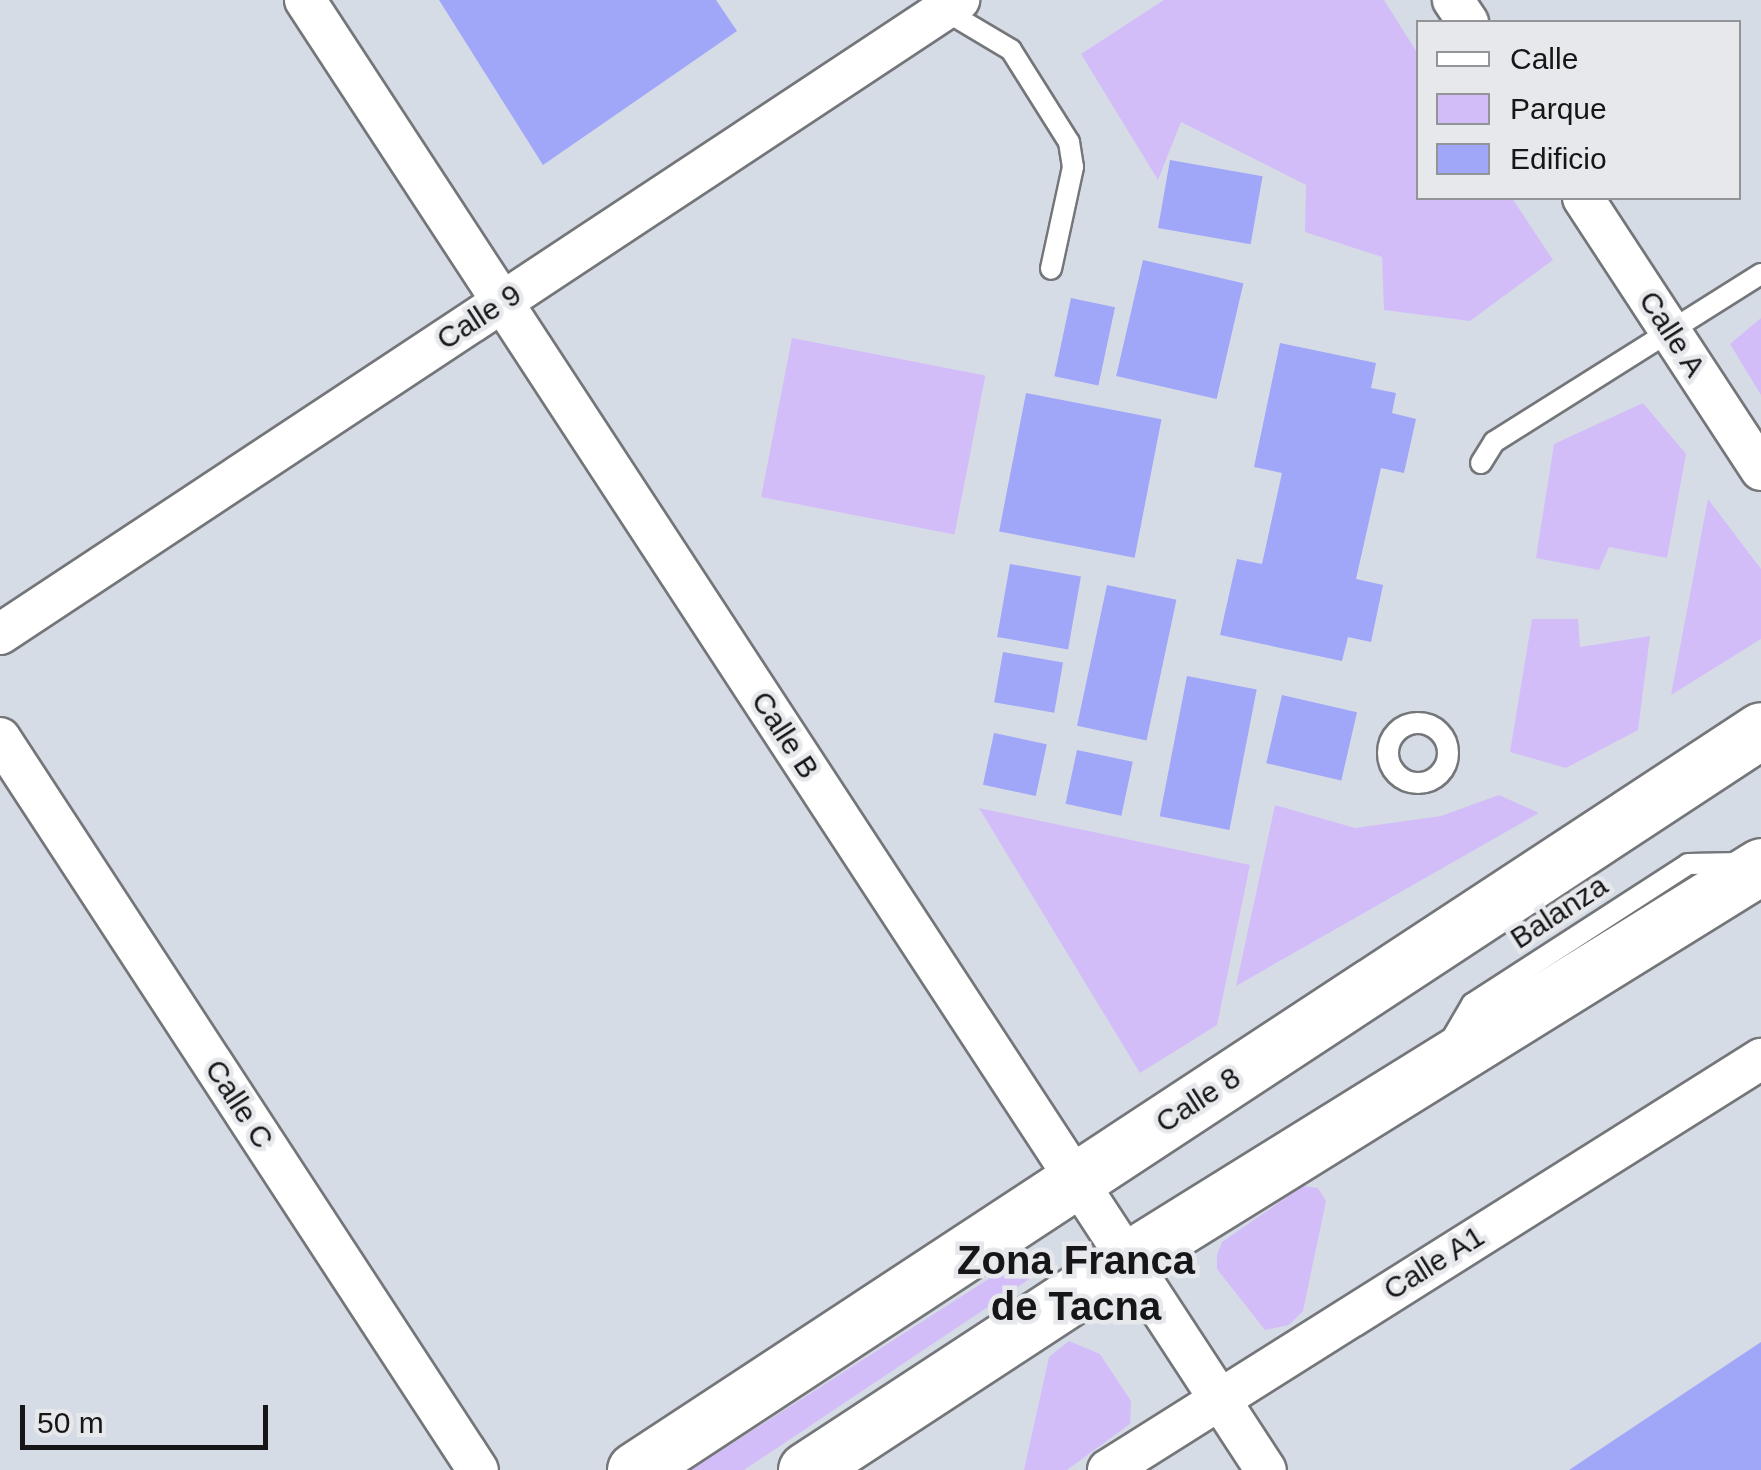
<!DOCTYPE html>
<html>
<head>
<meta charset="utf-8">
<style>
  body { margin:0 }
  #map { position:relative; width:1761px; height:1470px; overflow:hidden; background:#e6e8eb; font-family:Helvetica,sans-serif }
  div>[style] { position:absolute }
  .built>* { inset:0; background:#d6dce6 }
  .green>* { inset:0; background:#d3bdf9; transform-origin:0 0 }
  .building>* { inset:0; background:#a0a6f8; transform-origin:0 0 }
  .roads { filter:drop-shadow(2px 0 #747679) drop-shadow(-2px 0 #747679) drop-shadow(0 2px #747679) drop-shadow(0 -2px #747679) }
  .lane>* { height:20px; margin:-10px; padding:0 10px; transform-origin:10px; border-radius:10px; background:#fff }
  .lane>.ring { margin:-10px; padding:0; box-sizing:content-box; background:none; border:20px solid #fff; border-radius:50% }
  .street>* { height:40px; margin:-20px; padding:0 20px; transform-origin:20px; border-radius:20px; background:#fff }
  .secondary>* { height:55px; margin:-27.5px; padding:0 27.5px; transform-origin:27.5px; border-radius:27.5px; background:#fff }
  span { translate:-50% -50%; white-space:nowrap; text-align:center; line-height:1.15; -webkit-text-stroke:9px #e6e8eb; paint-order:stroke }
  .street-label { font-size:30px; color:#161618 }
  .district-label { font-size:40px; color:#161618; font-weight:700 }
  .legend { position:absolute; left:1416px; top:20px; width:325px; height:180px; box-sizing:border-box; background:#e6e8eb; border:2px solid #939497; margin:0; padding:12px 18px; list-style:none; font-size:30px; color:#161618 }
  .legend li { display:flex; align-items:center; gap:20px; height:50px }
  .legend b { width:50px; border:2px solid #939497 }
  .scale { position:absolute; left:20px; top:1405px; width:248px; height:45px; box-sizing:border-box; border:5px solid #161618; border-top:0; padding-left:12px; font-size:30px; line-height:35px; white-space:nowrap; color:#161618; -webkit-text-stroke:8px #e6e8eb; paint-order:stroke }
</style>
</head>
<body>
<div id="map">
  <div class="built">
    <div style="clip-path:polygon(evenodd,0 0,1761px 0,1761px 1470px,0 1470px,0 0,1418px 22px,1738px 22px,1738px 198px,1418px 198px,1418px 22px)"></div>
  </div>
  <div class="green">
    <div style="clip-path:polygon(1164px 0,1384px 0,1418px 54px,1418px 198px,1512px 198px,1553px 260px,1470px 321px,1384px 310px,1382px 257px,1305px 232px,1306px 185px,1181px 122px,1158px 180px,1081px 54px)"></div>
    <div style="clip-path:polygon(1761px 318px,1761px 395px,1730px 344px)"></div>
    <div style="left:792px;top:338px;width:197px;height:162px;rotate:11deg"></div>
    <div style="clip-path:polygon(1643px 403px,1686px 454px,1667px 558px,1609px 547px,1599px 570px,1536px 558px,1554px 444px)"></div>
    <div style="clip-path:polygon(1708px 499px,1761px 569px,1761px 639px,1671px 695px)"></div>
    <div style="clip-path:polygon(1532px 619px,1578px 619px,1580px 647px,1650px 636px,1638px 730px,1566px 768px,1510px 752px)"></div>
    <div style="clip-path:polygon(1499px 795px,1539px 813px,1236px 986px,1275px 805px,1355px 828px,1441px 816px)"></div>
    <div style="clip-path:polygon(979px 808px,1250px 865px,1217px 1025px,1140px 1073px)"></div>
    <div style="clip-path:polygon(1303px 1186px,1318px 1188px,1326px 1201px,1303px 1311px,1289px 1325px,1265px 1330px,1217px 1269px,1217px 1255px,1222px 1242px)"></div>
    <div style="clip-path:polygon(1032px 1251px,1037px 1274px,744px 1470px,691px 1470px)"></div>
    <div style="clip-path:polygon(1069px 1341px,1100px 1354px,1131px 1401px,1130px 1424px,1067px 1470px,1024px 1470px,1049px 1357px)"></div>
  </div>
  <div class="building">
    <div style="clip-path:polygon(439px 0,716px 0,737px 31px,543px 165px)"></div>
    <div style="left:1170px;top:160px;width:94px;height:69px;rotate:10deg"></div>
    <div style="left:1143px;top:260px;width:103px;height:119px;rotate:13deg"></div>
    <div style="left:1071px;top:298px;width:45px;height:80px;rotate:12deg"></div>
    <div style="clip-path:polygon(1280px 343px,1376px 363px,1371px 388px,1396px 393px,1392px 413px,1416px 419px,1404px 473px,1381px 468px,1356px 579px,1383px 585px,1371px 642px,1348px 637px,1342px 661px,1220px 635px,1237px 559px,1262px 564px,1282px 473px,1254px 467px)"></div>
    <div style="left:1026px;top:393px;width:138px;height:141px;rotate:11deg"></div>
    <div style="left:1010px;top:564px;width:72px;height:74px;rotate:10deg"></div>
    <div style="left:1107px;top:585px;width:71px;height:144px;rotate:12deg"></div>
    <div style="left:1003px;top:652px;width:61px;height:51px;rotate:10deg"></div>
    <div style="left:1187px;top:676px;width:71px;height:143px;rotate:11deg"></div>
    <div style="left:1282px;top:695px;width:77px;height:70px;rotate:13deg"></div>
    <div style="left:994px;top:733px;width:54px;height:53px;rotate:12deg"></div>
    <div style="left:1077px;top:750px;width:57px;height:55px;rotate:12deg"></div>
    <div style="clip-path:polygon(1761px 1342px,1761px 1470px,1569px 1470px)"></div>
  </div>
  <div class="roads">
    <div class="lane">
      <div style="left:944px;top:10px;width:78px;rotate:30.8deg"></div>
      <div style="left:1011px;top:50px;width:109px;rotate:57.8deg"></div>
      <div style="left:1069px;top:142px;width:25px;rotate:81deg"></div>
      <div style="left:1073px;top:167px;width:104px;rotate:102.2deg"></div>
      <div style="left:1481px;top:463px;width:25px;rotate:-58deg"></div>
      <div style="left:1494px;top:442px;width:315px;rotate:-32.2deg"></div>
      <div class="ring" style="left:1388px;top:723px;width:40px;height:40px"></div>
      <div style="left:1451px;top:1040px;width:42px;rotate:-59.7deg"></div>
      <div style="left:1472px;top:1004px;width:257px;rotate:-32.9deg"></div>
      <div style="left:1688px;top:864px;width:52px;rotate:-1.1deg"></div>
    </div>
    <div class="street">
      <div style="left:305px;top:0;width:1756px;rotate:56.83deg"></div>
      <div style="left:1453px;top:0;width:27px;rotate:56deg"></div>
      <div style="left:1583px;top:198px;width:325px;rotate:56.8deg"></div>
      <div style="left:0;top:634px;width:1150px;rotate:-33.47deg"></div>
      <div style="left:0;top:738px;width:874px;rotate:56.86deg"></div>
      <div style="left:1108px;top:1470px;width:772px;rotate:-32.19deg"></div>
    </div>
    <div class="secondary">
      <div style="left:635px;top:1470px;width:1347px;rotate:-33.31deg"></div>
      <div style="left:806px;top:1470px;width:385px;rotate:-33.2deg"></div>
      <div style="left:1128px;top:1259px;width:745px;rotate:-31.83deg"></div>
    </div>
  </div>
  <div class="street-label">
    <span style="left:479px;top:317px;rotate:-33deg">Calle 9</span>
    <span style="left:1672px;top:334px;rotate:57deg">Calle A</span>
    <span style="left:785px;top:735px;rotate:57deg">Calle B</span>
    <span style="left:1559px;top:912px;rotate:-33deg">Balanza</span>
    <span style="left:1198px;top:1100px;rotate:-33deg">Calle 8</span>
    <span style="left:239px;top:1104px;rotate:57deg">Calle C</span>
    <span style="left:1434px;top:1263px;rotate:-32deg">Calle A1</span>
  </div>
  <div class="district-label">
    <span style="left:1076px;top:1283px">Zona Franca<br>de Tacna</span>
  </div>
  <ul class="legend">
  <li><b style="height:12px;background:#fff"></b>Calle</li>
  <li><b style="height:28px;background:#d3bdf9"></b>Parque</li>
  <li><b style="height:28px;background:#a0a6f8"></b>Edificio</li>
  </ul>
  <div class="scale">50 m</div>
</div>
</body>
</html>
